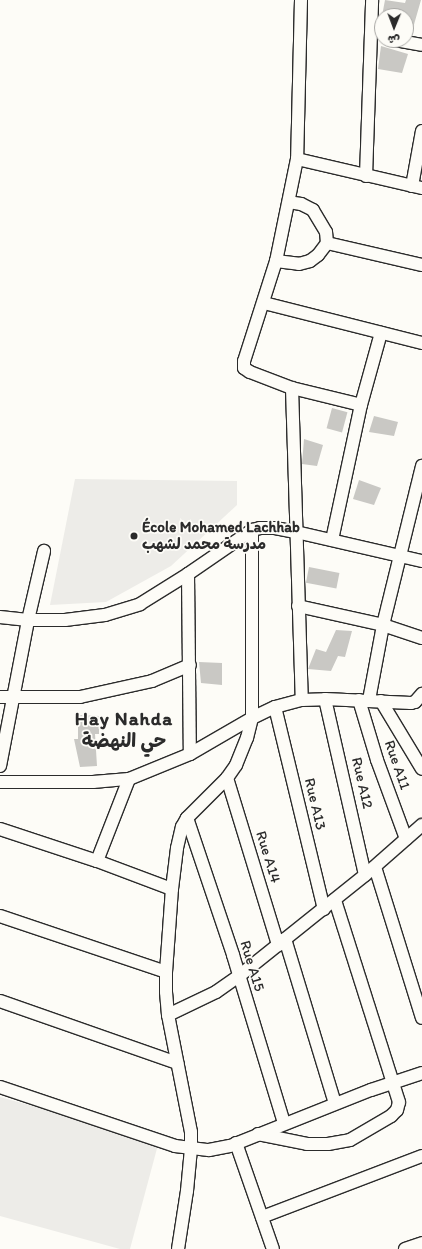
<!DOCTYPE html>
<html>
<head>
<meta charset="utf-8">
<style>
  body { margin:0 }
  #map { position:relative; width:422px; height:1249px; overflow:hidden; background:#fdfcf7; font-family:Itim,"Playpen Sans Arabic",sans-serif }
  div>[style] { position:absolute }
  .built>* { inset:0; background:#edece8 }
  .building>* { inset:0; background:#c9c8c4; transform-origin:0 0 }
  .roads { filter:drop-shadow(1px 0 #2b2b2b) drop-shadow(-1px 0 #2b2b2b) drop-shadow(0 1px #2b2b2b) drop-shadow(0 -1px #2b2b2b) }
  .minor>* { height:12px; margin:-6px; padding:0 6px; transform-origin:6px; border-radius:6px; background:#fdfcf7 }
  .dots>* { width:11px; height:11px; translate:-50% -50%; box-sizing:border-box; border:2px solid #fdfcf7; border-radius:50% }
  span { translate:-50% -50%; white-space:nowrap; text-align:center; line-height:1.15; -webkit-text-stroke:3.5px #fdfcf7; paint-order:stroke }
  .poi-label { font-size:15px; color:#2b2b2b; font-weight:700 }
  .left { translate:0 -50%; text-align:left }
  .street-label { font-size:15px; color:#2b2b2b }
  .district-label { font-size:19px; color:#2b2b2b; font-weight:700; letter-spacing:1px }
  .north { position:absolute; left:374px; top:8px; width:40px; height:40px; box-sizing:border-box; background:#fdfcf7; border:1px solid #a9a8a5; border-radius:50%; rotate:181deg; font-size:11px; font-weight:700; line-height:16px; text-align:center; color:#2b2b2b }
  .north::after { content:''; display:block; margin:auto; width:14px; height:18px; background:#2b2b2b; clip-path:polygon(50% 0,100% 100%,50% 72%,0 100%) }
</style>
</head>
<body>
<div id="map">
  <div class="built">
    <div style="clip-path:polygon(75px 479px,237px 481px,237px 505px,171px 566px,106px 602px,50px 605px)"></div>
    <div style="clip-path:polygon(0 1097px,159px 1141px,130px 1249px,120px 1249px,0 1216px)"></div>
  </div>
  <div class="building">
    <div style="clip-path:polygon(385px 0,405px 3px,406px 0,421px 0,411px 35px,406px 35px,406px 16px,382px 16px)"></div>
    <div style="clip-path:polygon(381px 46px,408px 54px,402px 73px,378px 69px)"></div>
    <div style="left:332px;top:408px;width:16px;height:21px;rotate:15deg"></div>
    <div style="clip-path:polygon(374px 416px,398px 422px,394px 436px,369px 432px)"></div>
    <div style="clip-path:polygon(304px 439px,323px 445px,317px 466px,302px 464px)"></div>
    <div style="clip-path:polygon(359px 480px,381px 488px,374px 505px,353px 499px)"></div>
    <div style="left:309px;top:567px;width:31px;height:16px;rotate:11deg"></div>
    <div style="clip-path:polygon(336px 630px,352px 631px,345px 657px,338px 656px,331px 671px,308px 669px,316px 649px,326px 652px)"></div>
    <div style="clip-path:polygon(199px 662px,222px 663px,222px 685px,201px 683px)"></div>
    <div style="clip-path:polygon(78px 715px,99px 716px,99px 734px,95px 734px,97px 766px,80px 767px,74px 739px,78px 739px)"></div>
  </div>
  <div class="roads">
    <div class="minor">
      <div style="left:301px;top:0;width:159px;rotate:91.4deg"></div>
      <div style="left:297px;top:159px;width:104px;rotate:101.6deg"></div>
      <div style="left:276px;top:261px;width:105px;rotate:107.7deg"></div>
      <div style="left:244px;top:361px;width:7px;rotate:90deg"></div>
      <div style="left:244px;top:368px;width:7px;rotate:34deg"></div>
      <div style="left:250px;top:372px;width:45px;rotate:20.9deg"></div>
      <div style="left:292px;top:388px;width:71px;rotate:13.8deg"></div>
      <div style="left:394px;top:40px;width:28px;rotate:10deg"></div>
      <div style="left:297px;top:159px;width:128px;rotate:13.1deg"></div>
      <div style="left:366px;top:176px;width:176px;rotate:-88deg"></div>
      <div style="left:412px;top:186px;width:56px;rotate:-79.7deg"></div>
      <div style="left:327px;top:243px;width:98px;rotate:13deg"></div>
      <div style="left:276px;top:261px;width:23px;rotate:7deg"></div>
      <div style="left:299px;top:264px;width:11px;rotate:-15deg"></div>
      <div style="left:310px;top:261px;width:10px;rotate:-37deg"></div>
      <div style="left:318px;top:255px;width:15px;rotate:-53deg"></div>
      <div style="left:327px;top:243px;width:11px;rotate:-95deg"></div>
      <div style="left:326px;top:232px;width:26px;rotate:-121deg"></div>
      <div style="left:313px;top:210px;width:13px;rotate:-153deg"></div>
      <div style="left:301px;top:204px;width:12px;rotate:-171deg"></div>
      <div style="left:264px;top:303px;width:163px;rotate:14.2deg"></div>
      <div style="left:292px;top:388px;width:312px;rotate:88.2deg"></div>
      <div style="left:332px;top:540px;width:138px;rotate:-77.9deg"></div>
      <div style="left:361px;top:405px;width:75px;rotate:-74.5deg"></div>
      <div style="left:188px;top:574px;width:180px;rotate:89.4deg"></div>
      <div style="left:298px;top:606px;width:87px;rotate:12.6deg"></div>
      <div style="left:383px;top:625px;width:41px;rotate:18.4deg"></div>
      <div style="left:0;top:617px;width:28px;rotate:6deg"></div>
      <div style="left:28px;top:620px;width:37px"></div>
      <div style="left:65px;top:620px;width:40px;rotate:-7.1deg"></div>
      <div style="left:105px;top:615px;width:37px;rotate:-17deg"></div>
      <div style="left:140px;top:604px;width:57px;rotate:-32deg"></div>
      <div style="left:188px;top:574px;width:78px;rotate:-34.5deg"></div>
      <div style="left:252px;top:530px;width:8px;rotate:-14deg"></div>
      <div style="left:260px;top:528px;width:15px"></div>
      <div style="left:275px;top:528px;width:21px;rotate:11deg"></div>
      <div style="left:296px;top:532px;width:129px;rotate:13deg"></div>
      <div style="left:0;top:697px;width:80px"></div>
      <div style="left:80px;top:697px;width:74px;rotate:-12.5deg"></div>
      <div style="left:152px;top:681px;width:41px;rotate:-22.8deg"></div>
      <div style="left:325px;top:699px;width:180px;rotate:77.2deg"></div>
      <div style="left:359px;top:700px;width:63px;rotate:73.3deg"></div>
      <div style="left:377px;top:760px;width:84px;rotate:69.8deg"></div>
      <div style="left:369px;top:700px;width:76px;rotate:-79.4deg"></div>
      <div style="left:383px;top:625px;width:164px;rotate:-76.2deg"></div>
      <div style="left:381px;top:701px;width:79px;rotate:58.9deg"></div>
      <div style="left:275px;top:707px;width:208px;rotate:76.4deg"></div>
      <div style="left:0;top:766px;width:149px;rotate:-79.1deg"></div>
      <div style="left:28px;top:620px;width:71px;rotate:-76.9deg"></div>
      <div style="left:227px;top:778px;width:175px;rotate:73deg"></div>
      <div style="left:0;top:782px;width:93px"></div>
      <div style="left:93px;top:782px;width:36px;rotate:-5deg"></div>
      <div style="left:129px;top:779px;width:66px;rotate:-22.3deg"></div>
      <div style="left:190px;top:754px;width:72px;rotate:-30.1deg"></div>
      <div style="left:252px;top:718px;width:25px;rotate:-26deg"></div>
      <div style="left:275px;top:707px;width:28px;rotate:-15deg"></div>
      <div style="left:302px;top:700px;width:23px;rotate:-2deg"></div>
      <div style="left:325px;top:699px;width:86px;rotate:2.7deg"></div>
      <div style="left:411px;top:703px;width:4px;rotate:-14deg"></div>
      <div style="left:415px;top:702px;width:11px;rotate:-49deg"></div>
      <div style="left:187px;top:818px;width:145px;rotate:71.4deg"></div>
      <div style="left:233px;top:955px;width:176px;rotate:73.1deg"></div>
      <div style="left:0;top:829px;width:102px;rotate:18.3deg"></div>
      <div style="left:97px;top:861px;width:80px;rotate:20.5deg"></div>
      <div style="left:97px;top:861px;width:88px;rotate:-68.7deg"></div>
      <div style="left:375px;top:867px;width:158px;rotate:72.7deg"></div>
      <div style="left:0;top:916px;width:175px;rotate:18.6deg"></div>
      <div style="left:285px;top:939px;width:172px;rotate:73.1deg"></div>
      <div style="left:0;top:1001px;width:188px;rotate:19.3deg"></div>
      <div style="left:168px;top:1015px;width:53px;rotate:-25.6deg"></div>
      <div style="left:216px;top:992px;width:28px;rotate:-35deg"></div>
      <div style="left:239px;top:976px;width:161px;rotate:-38.7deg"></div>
      <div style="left:365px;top:875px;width:76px;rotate:-41.3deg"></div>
      <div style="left:0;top:1087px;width:185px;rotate:18.6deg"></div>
      <div style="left:175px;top:1146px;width:34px;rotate:7deg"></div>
      <div style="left:209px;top:1150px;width:21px;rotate:-11deg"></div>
      <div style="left:230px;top:1146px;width:152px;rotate:-21.7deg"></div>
      <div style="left:371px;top:1090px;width:54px;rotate:-18.4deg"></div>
      <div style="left:258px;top:1134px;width:50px;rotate:11.5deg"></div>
      <div style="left:307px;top:1144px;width:21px"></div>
      <div style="left:328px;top:1144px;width:22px;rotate:-10deg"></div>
      <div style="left:350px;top:1140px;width:48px;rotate:-30.3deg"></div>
      <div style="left:391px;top:1116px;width:8px;rotate:-45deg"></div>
      <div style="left:397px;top:1110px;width:8px;rotate:-76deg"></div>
      <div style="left:399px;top:1102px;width:212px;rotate:-107.6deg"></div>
      <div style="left:236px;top:1143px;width:112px;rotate:70.8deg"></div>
      <div style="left:262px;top:1217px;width:171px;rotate:-20.9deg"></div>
      <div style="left:178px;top:1249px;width:59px;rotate:-81.2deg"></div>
      <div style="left:187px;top:1191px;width:42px;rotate:-84.6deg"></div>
      <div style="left:191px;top:1149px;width:17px;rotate:-90deg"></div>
      <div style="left:191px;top:1132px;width:119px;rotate:-101.1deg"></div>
      <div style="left:168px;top:1015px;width:23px;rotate:-95deg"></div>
      <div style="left:166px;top:992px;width:20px;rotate:-90deg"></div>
      <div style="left:166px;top:972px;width:83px;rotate:-85.9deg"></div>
      <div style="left:172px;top:889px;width:41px;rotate:-83deg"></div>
      <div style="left:177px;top:848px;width:22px;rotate:-77deg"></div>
      <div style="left:182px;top:827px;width:10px;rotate:-61deg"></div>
      <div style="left:187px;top:818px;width:57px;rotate:-45deg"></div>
      <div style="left:227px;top:778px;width:16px;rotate:-55deg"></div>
      <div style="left:236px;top:765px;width:29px;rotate:-68deg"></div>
      <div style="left:247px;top:738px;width:21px;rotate:-76deg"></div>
      <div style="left:252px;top:718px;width:188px;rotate:-90deg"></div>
      <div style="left:405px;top:1249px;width:18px;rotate:-19deg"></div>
    </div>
  </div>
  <div class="dots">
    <div style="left:134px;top:536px;background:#2b2b2b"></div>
  </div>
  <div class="poi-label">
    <span class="left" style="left:142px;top:536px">École Mohamed Lachhab<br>مدرسة محمد لشهب</span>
  </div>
  <div class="street-label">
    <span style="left:397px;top:765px;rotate:71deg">Rue A11</span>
    <span style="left:362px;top:783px;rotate:77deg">Rue A12</span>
    <span style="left:315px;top:804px;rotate:77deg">Rue A13</span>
    <span style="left:268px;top:857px;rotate:73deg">Rue A14</span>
    <span style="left:252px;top:966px;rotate:73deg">Rue A15</span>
  </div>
  <div class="district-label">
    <span style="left:124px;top:730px">Hay Nahda<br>حي النهضة</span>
  </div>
  <div class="north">ش</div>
</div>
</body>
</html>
